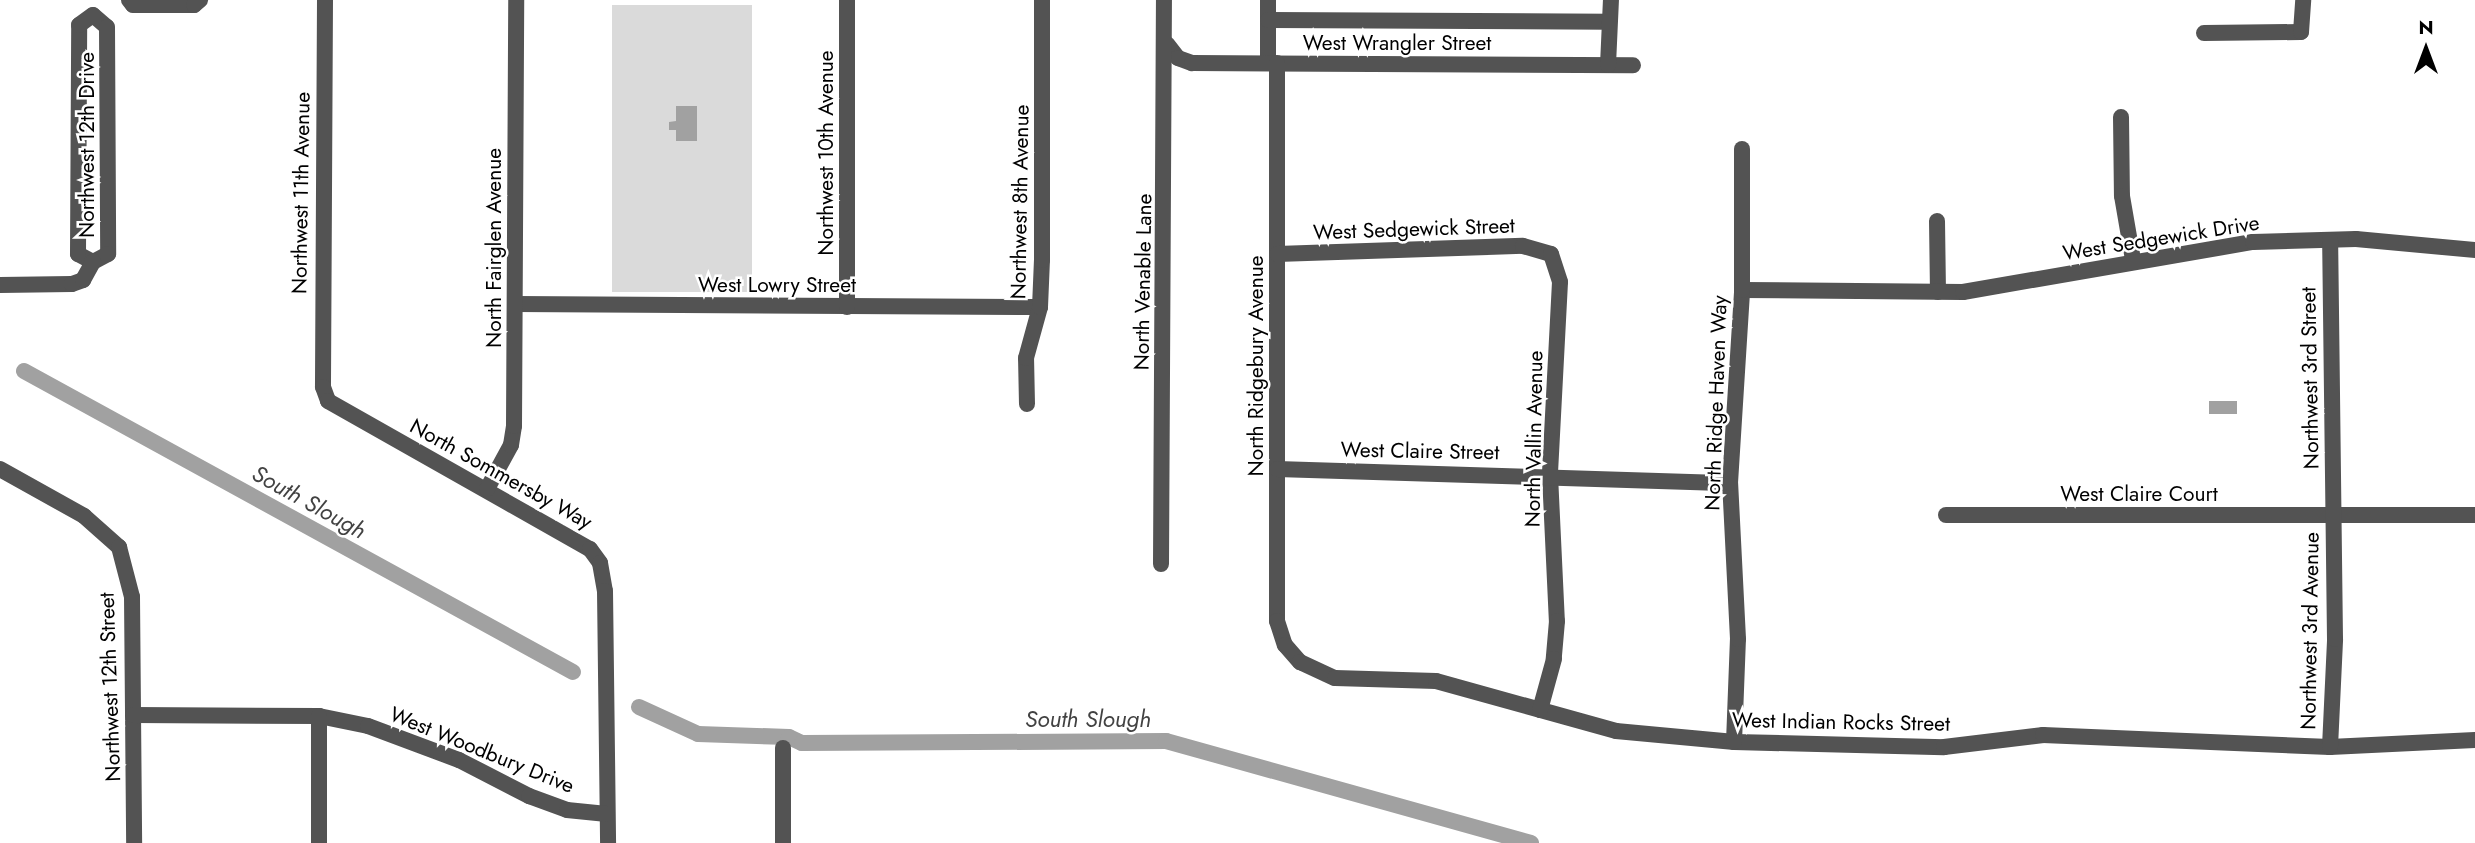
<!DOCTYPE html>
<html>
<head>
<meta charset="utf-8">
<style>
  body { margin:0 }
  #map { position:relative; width:2475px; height:843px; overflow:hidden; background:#fff; font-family:Jost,sans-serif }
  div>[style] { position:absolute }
  .green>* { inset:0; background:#dadada; transform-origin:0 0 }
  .water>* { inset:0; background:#a1a1a1; transform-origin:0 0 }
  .canal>* { height:16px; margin:-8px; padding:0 8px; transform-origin:8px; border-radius:8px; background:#a1a1a1 }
  .minor>* { height:16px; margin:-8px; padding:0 8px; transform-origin:8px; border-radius:8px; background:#535353 }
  span { translate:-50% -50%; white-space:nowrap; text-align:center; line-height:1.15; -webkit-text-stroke:5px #fff; paint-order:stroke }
  .street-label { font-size:21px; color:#000 }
  .water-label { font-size:23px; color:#424242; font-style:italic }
  .north { position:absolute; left:2391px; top:14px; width:70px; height:70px; -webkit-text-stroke:5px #fff; paint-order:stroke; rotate:0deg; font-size:19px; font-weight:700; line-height:28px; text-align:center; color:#000 }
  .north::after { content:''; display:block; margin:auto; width:24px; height:32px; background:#000; clip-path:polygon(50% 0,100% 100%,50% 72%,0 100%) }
</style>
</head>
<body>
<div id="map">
  <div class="green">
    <div style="left:612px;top:5px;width:140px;height:287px"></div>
  </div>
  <div class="water">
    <div style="clip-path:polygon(676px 106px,697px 106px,697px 141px,676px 141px,676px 130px,669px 130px,669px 122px,676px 121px)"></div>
    <div style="left:2209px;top:401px;width:28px;height:13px"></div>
  </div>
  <div class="canal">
    <div style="left:24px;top:371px;width:626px;rotate:28.73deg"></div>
    <div style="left:639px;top:707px;width:65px;rotate:24.6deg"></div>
    <div style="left:698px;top:734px;width:91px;rotate:1.9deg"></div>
    <div style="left:789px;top:737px;width:14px;rotate:25deg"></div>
    <div style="left:802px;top:743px;width:364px;rotate:-0.3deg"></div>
    <div style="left:1166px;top:741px;width:379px;rotate:15.6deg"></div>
  </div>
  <div class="minor">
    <div style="left:129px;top:0;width:6px;rotate:51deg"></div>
    <div style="left:133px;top:5px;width:61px"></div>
    <div style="left:194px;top:5px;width:8px;rotate:-40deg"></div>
    <div style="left:325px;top:0;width:387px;rotate:90.3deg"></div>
    <div style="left:323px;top:387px;width:15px;rotate:70deg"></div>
    <div style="left:328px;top:401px;width:301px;rotate:29.5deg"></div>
    <div style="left:590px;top:549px;width:17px;rotate:54deg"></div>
    <div style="left:600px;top:563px;width:28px;rotate:80deg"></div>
    <div style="left:605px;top:591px;width:252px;rotate:89.3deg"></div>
    <div style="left:1268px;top:0;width:63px;rotate:90deg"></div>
    <div style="left:93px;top:15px;width:18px;rotate:41deg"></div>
    <div style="left:107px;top:27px;width:227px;rotate:89.7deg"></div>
    <div style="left:108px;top:254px;width:17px;rotate:152deg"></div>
    <div style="left:93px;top:262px;width:17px;rotate:-152deg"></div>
    <div style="left:78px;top:254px;width:229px;rotate:-89.7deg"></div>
    <div style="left:79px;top:25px;width:17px;rotate:-36deg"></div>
    <div style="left:1268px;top:20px;width:341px;rotate:0.3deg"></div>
    <div style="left:2204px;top:33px;width:97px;rotate:-0.6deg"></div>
    <div style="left:2301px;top:32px;width:32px;rotate:-86deg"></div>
    <div style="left:1167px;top:44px;width:18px;rotate:52deg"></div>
    <div style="left:1178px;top:58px;width:15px;rotate:20deg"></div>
    <div style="left:1192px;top:63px;width:441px;rotate:0.3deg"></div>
    <div style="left:1277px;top:63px;width:558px;rotate:90deg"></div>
    <div style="left:1277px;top:621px;width:25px;rotate:72deg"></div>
    <div style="left:1285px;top:645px;width:23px;rotate:49deg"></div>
    <div style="left:1300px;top:662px;width:38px;rotate:25deg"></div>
    <div style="left:1335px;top:678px;width:101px;rotate:1.7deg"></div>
    <div style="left:1436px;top:681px;width:187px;rotate:15.5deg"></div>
    <div style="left:1616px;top:731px;width:119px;rotate:5.3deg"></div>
    <div style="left:1734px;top:742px;width:210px;rotate:1.4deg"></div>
    <div style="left:1944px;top:747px;width:100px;rotate:-6.9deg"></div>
    <div style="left:2043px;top:735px;width:287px;rotate:2.4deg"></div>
    <div style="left:2330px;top:747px;width:145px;rotate:-2.8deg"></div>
    <div style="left:1608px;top:65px;width:65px;rotate:-87.4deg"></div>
    <div style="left:2121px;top:117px;width:79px;rotate:89.3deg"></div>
    <div style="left:2122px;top:196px;width:65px;rotate:80.2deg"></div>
    <div style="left:1937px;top:221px;width:71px;rotate:89.2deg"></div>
    <div style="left:1277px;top:254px;width:246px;rotate:-1.9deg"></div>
    <div style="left:1523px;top:246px;width:29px;rotate:16deg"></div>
    <div style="left:1551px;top:254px;width:29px;rotate:72deg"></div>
    <div style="left:1560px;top:282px;width:193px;rotate:93deg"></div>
    <div style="left:1550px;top:475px;width:146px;rotate:87.3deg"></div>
    <div style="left:1557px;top:621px;width:38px;rotate:95deg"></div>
    <div style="left:1554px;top:659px;width:53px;rotate:105.4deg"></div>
    <div style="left:0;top:285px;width:72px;rotate:-0.8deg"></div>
    <div style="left:72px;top:284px;width:12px;rotate:-20deg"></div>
    <div style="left:83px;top:280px;width:21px;rotate:-61deg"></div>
    <div style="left:1742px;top:290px;width:221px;rotate:0.5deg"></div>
    <div style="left:1963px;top:292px;width:294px;rotate:-9.8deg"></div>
    <div style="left:2253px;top:242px;width:103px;rotate:-1.7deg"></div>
    <div style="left:2356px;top:239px;width:120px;rotate:5.3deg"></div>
    <div style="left:515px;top:304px;width:525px;rotate:0.33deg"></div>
    <div style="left:847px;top:307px;width:307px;rotate:-90deg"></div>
    <div style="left:1027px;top:404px;width:46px;rotate:-91.2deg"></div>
    <div style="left:1026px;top:358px;width:53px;rotate:-74.6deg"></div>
    <div style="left:1040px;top:307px;width:47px;rotate:-87.6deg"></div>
    <div style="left:1042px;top:260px;width:260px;rotate:-90deg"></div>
    <div style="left:0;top:469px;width:96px;rotate:29.2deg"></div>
    <div style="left:84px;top:516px;width:47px;rotate:41.5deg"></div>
    <div style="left:119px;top:547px;width:52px;rotate:75.4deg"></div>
    <div style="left:132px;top:597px;width:246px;rotate:89.5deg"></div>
    <div style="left:1277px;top:469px;width:453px;rotate:1.8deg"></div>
    <div style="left:487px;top:489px;width:50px;rotate:-61.4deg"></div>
    <div style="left:511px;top:445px;width:19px;rotate:-81deg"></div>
    <div style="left:514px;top:426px;width:426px;rotate:-89.7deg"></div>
    <div style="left:1946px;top:515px;width:529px"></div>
    <div style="left:1161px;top:564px;width:564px;rotate:-89.7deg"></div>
    <div style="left:133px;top:715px;width:186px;rotate:0.3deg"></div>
    <div style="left:319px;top:716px;width:50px;rotate:11.5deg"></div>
    <div style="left:368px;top:726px;width:97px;rotate:20.5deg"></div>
    <div style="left:459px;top:760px;width:79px;rotate:27.2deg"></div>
    <div style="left:529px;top:796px;width:40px;rotate:20.2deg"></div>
    <div style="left:567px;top:810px;width:40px;rotate:5.7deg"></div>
    <div style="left:1734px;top:742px;width:103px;rotate:-87.8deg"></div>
    <div style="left:1738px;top:639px;width:156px;rotate:-92.9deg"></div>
    <div style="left:1730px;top:483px;width:193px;rotate:-86.4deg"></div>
    <div style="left:1742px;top:290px;width:141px;rotate:-90deg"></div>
    <div style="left:2330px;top:747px;width:108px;rotate:-87.3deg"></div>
    <div style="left:2335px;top:639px;width:399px;rotate:-90.7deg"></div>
    <div style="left:783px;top:748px;width:95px;rotate:90deg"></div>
    <div style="left:319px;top:843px;width:127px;rotate:-90deg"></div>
  </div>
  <div class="street-label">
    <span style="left:1397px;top:43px">West Wrangler Street</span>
    <span style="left:87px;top:145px;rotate:-90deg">Northwest 12th Drive</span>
    <span style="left:826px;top:153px;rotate:-90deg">Northwest 10th Avenue</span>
    <span style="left:301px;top:193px;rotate:-89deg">Northwest 11th Avenue</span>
    <span style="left:1020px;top:202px;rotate:-89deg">Northwest 8th Avenue</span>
    <span style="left:1414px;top:229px;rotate:-2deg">West Sedgewick Street</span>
    <span style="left:2161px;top:238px;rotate:-9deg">West Sedgewick Drive</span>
    <span style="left:494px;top:248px;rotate:-90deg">North Fairglen Avenue</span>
    <span style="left:1143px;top:282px;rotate:-89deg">North Venable Lane</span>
    <span style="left:777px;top:285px">West Lowry Street</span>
    <span style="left:1256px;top:366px;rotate:-90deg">North Ridgebury Avenue</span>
    <span style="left:2310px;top:378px;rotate:-91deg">Northwest 3rd Street</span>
    <span style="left:1716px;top:403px;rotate:-88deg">North Ridge Haven Way</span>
    <span style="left:1534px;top:439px;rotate:-89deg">North Vallin Avenue</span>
    <span style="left:1420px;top:451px;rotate:1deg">West Claire Street</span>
    <span style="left:501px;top:474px;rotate:29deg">North Sommersby Way</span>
    <span style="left:2139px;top:494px">West Claire Court</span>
    <span style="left:2310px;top:631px;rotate:-89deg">Northwest 3rd Avenue</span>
    <span style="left:110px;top:687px;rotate:-92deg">Northwest 12th Street</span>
    <span style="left:1841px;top:722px;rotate:1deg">West Indian Rocks Street</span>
    <span style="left:482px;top:750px;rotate:22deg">West Woodbury Drive</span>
  </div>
  <div class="water-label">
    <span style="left:309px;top:502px;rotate:29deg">South Slough</span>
    <span style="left:1088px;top:719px">South Slough</span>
  </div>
  <div class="north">N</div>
</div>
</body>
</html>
